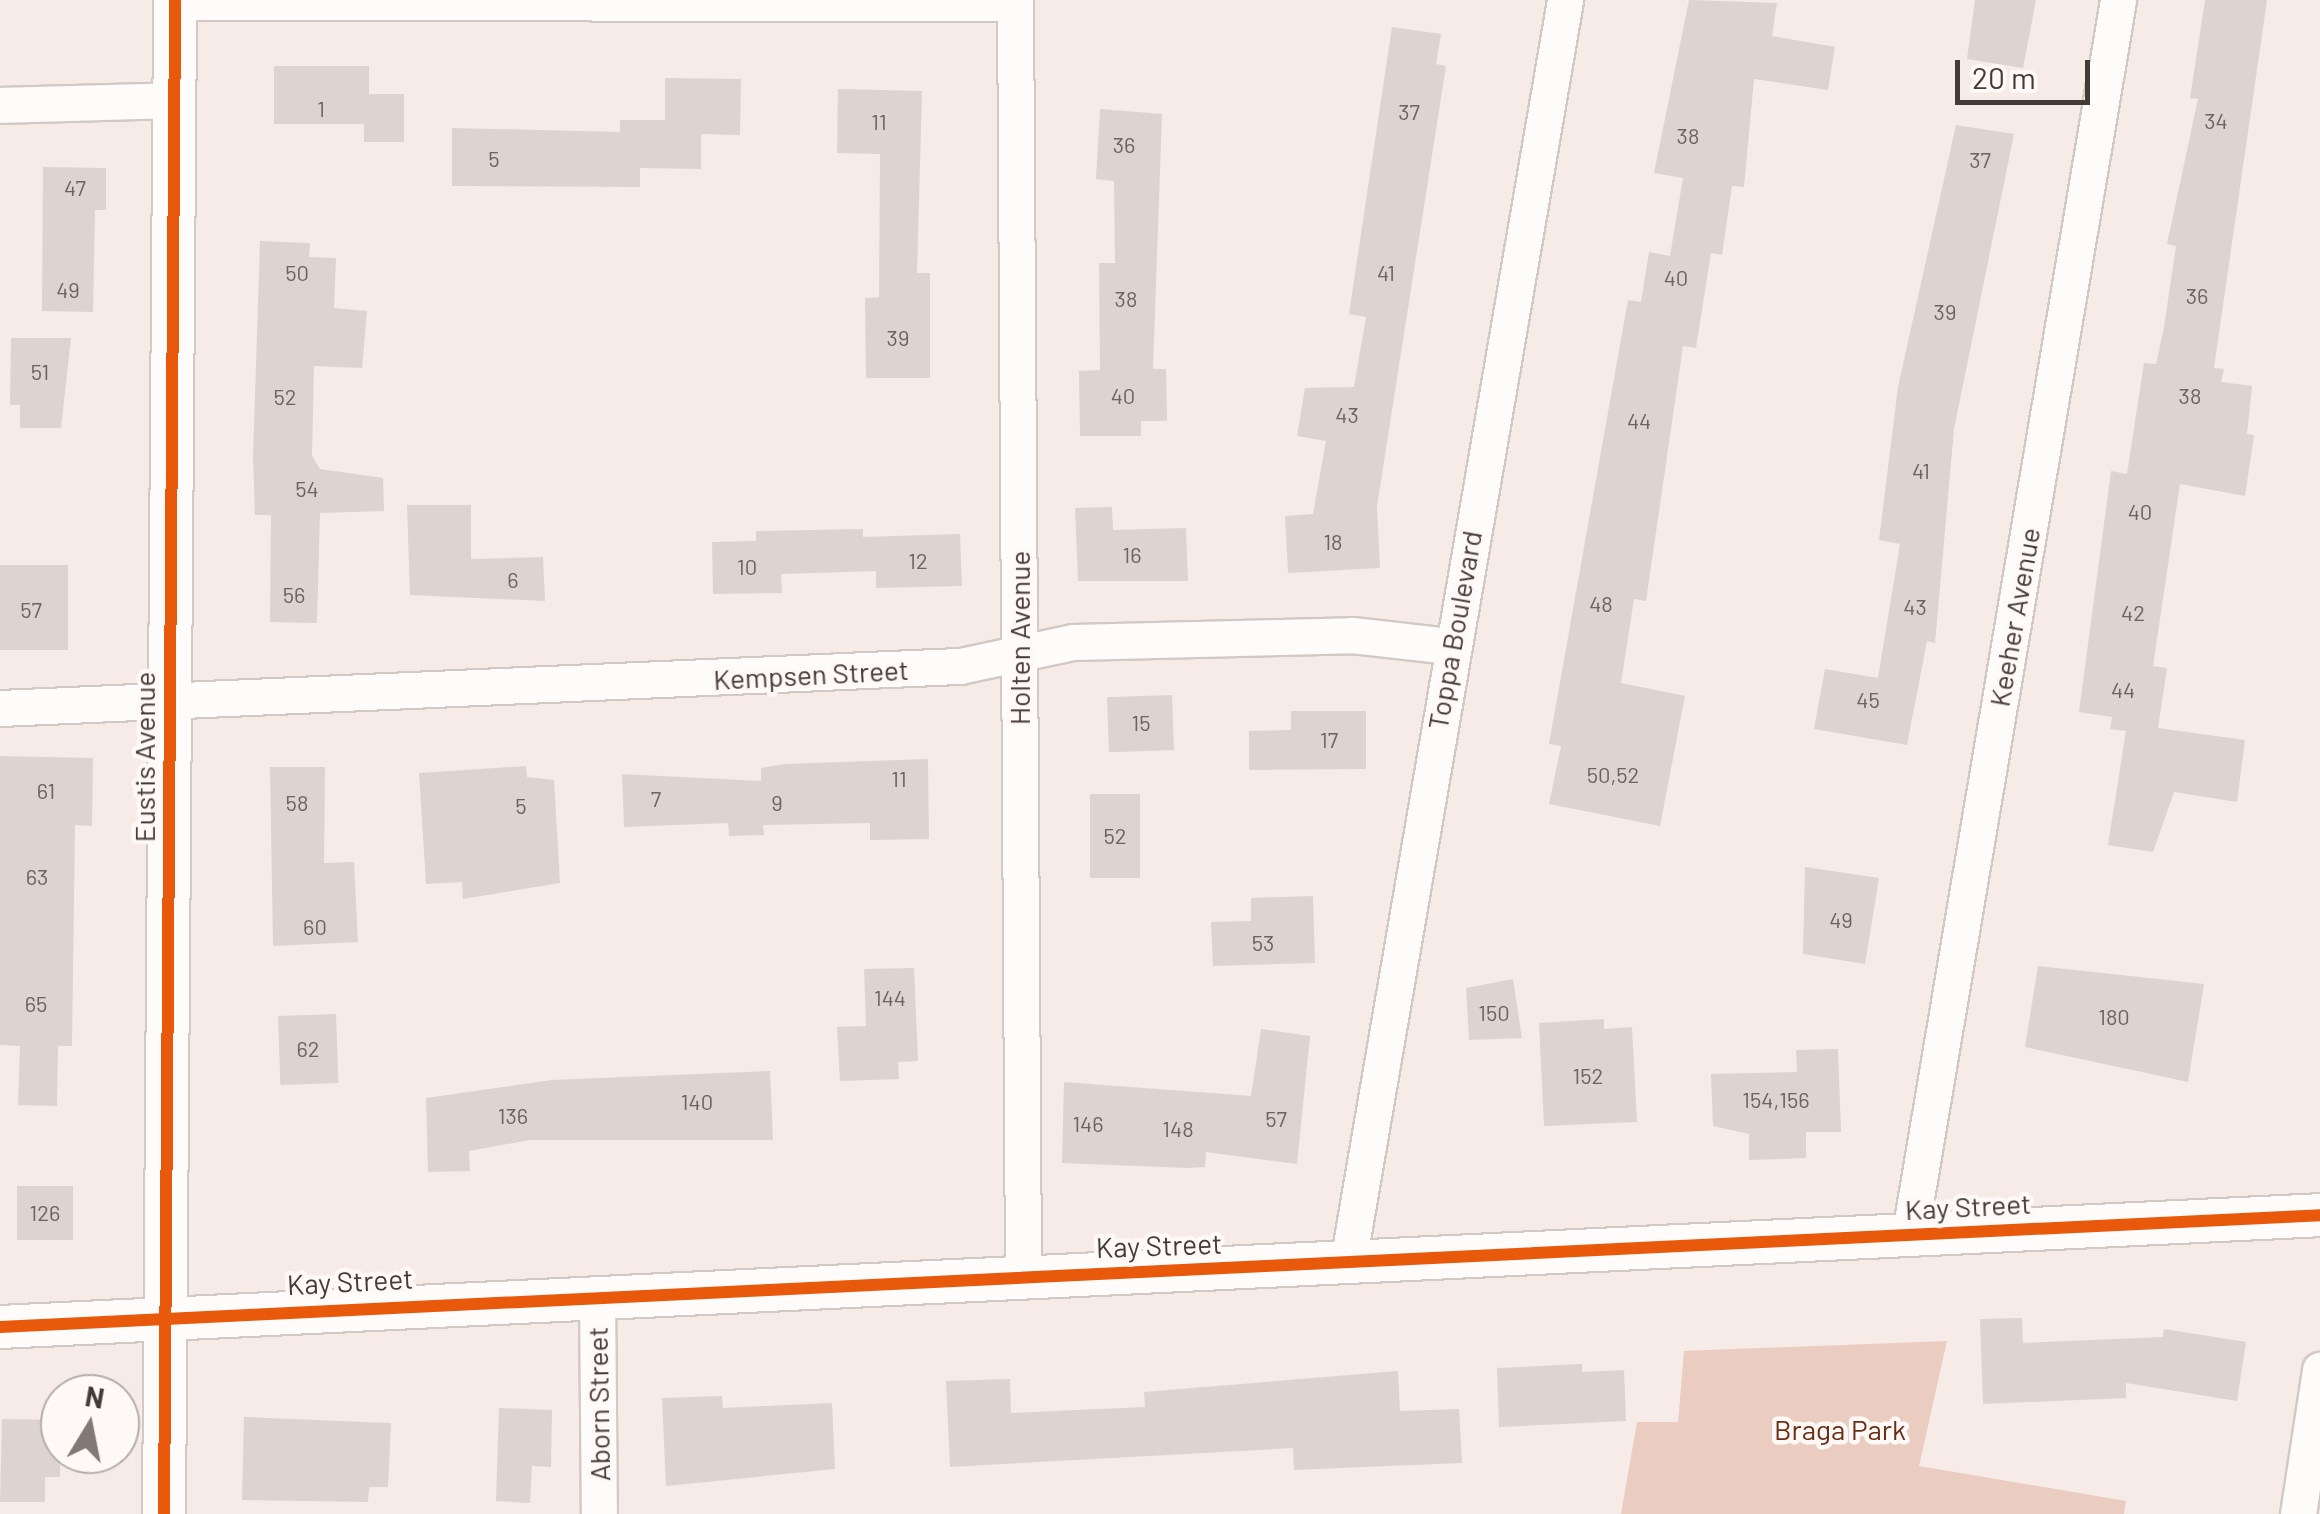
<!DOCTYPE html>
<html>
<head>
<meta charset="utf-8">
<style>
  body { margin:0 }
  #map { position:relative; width:2320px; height:1514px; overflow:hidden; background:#f6ebe7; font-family:Barlow,sans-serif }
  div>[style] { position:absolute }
  .green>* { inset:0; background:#eaccc0 }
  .building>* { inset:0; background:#ddd3cf; transform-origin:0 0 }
  .roads { filter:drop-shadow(2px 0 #d2c9c5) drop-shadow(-2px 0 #d2c9c5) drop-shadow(0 2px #d2c9c5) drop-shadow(0 -2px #d2c9c5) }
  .minor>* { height:35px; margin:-17.5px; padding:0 17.5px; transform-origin:17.5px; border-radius:17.5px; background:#fefcfb }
  .tertiary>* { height:42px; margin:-21px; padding:0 21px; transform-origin:21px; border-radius:21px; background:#fefcfb }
  .cycleway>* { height:12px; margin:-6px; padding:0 6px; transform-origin:6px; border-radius:6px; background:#e8590c }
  span { translate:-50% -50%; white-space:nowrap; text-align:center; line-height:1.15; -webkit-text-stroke:9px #fef9f7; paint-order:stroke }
  .number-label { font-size:22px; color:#6d635f }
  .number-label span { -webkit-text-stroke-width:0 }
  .street-label { font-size:28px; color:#443a36 }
  .park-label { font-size:28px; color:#6a2e14 }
  .north { position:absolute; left:40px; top:1374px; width:100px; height:100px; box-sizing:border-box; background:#fef9f7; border:2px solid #b4adaa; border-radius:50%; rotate:10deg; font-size:28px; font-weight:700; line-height:40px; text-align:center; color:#443a36 }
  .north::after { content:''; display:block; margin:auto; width:35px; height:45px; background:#827874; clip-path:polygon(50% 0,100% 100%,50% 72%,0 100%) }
  .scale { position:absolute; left:1955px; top:60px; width:135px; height:45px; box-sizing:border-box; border:5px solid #443a36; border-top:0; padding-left:12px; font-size:30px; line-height:35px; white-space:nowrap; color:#443a36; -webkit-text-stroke:8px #fef9f7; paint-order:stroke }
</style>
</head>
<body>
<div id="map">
  <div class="green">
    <div style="clip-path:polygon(1947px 1341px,1919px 1466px,2126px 1501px,2124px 1514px,1621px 1514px,1637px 1422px,1678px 1422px,1684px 1351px)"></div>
  </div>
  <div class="building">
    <div style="clip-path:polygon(1689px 0,1777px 3px,1772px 36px,1835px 47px,1828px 90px,1754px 79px,1744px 187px,1732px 186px,1722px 255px,1711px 253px,1696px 348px,1683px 346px,1646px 601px,1634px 599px,1621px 683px,1685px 696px,1660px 826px,1549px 804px,1561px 746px,1549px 744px,1628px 300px,1641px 302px,1649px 252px,1670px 256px,1683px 178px,1654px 173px)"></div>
    <div style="clip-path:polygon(1975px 0,2036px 0,2023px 68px,1967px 59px)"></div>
    <div style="clip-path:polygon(2205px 0,2267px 0,2214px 368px,2224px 369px,2221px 382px,2252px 386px,2247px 434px,2254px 435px,2245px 496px,2180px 484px,2153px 666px,2167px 668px,2158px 728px,2245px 740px,2237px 802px,2174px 792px,2153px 852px,2108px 845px,2126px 731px,2110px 729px,2112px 717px,2079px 712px,2111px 471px,2127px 474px,2144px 363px,2156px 364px,2164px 327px,2176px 246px,2167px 244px,2198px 99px,2190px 98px)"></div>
    <div style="clip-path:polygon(1392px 27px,1441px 34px,1436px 64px,1446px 66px,1377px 506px,1380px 568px,1288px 573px,1285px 516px,1313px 514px,1326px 441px,1297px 436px,1305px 388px,1354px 387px,1366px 317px,1349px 314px)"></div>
    <div style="clip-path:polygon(274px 66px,369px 66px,369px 94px,404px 94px,404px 142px,364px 142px,364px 124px,274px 124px)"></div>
    <div style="clip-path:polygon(665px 78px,741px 79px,740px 135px,701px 134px,701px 169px,640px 168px,640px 187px,452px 186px,452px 128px,620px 132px,620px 120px,665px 120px)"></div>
    <div style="clip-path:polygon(838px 89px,922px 91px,917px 273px,930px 273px,930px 378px,866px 378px,865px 298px,879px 297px,880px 154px,837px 153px)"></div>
    <div style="clip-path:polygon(1100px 109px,1162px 114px,1153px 369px,1166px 369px,1167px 421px,1141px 421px,1141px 436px,1080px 436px,1079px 371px,1100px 370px,1099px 263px,1115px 263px,1114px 181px,1096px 179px)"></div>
    <div style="clip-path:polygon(1956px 125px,2014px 134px,1954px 429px,1935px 643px,1927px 641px,1907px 745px,1814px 729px,1825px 669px,1878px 678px,1900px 544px,1879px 540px,1898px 387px)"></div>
    <div style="clip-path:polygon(43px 167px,106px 168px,106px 210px,95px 210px,93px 312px,42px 311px)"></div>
    <div style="clip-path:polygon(260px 241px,310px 243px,309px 257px,336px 258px,334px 308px,367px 311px,362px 368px,314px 366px,312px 456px,320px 469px,383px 478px,384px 511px,320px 513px,317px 623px,270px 622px,271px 515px,255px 515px,253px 458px)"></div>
    <div style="clip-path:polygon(11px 338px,71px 338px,61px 428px,20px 428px,20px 405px,10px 405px)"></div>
    <div style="clip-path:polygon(407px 505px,471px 505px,471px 559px,543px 557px,545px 601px,410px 595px)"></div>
    <div style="clip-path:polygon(1112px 507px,1113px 530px,1186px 528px,1188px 581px,1078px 581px,1075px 508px)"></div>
    <div style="clip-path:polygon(863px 529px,863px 537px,960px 534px,962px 586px,876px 588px,876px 571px,781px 574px,782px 593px,713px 594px,712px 542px,756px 541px,756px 531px)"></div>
    <div style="left:0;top:565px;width:68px;height:85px"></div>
    <div style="left:1172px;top:695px;width:55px;height:65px;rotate:88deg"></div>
    <div style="clip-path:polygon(1291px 711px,1366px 711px,1366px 769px,1249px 770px,1249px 731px,1291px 730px)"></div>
    <div style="clip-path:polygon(0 756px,93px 758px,92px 826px,75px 825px,72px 1046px,58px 1046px,57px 1106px,18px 1105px,20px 1046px,0 1045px)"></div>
    <div style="clip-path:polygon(928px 759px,929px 839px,870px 840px,870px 823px,763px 825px,764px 835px,729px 836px,728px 823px,624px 827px,622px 774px,761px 781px,761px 768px,785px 764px)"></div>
    <div style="clip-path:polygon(526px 766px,527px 777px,554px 780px,560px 883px,463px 899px,462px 882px,426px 884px,419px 773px)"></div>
    <div style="clip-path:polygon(270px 767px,325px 767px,324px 863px,354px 862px,358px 942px,273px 946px)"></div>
    <div style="left:1140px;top:794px;width:84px;height:50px;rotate:90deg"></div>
    <div style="clip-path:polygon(1805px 867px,1879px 878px,1865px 964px,1803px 954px)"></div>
    <div style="clip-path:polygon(1313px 896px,1315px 963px,1213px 966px,1211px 922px,1251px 921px,1251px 898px)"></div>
    <div style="clip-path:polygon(2038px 966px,2204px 984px,2188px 1082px,2025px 1047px)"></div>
    <div style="clip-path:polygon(914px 968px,918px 1061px,898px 1062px,899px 1079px,840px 1081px,837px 1027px,866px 1026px,864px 969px)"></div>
    <div style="clip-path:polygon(1513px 979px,1522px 1038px,1469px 1040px,1466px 988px)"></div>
    <div style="left:336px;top:1014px;width:69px;height:58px;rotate:88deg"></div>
    <div style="clip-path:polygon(1604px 1019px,1604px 1029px,1632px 1027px,1637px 1122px,1544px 1126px,1539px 1023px)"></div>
    <div style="clip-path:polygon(1261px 1029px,1310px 1036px,1297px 1164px,1206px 1152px,1205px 1167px,1188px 1168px,1062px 1163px,1064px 1082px,1251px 1096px)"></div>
    <div style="clip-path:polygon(1838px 1049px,1841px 1132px,1806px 1132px,1806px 1158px,1749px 1160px,1749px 1134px,1713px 1126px,1711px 1074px,1797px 1072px,1796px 1050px)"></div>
    <div style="clip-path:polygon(770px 1071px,773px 1140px,530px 1140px,469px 1151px,470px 1171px,428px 1172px,426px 1098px,552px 1080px)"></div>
    <div style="left:17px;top:1186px;width:56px;height:54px"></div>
    <div style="clip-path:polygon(2022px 1318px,2023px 1343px,2163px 1337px,2164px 1329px,2246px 1342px,2237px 1401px,2126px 1383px,2126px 1398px,1983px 1404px,1980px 1319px)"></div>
    <div style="clip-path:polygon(1582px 1364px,1582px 1372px,1624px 1370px,1626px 1421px,1499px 1427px,1497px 1368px)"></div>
    <div style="clip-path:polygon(1398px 1371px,1400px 1411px,1459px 1409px,1462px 1463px,1294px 1470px,1293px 1448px,950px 1467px,946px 1381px,1010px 1379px,1011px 1413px,1145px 1407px,1144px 1392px)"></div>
    <div style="clip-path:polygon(722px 1396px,723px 1408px,832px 1403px,835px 1469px,666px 1486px,662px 1398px)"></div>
    <div style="clip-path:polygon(499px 1408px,552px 1410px,551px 1467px,532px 1466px,530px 1503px,496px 1501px)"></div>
    <div style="clip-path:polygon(244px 1417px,391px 1423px,388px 1487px,369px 1487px,368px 1502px,242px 1500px)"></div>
    <div style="clip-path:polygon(2px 1419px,60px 1420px,60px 1477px,45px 1477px,45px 1502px,0 1502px)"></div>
  </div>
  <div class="roads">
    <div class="minor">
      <div style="left:1015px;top:0;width:1276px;rotate:89.64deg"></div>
      <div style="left:175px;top:2px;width:840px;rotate:0.07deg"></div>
      <div style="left:0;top:105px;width:175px;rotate:-1.6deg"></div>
      <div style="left:0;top:708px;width:961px;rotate:-2.51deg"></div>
      <div style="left:960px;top:666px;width:116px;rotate:-12deg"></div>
      <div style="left:1073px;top:642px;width:279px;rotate:-1.4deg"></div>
      <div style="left:1352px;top:635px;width:99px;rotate:6.4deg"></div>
      <div style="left:1910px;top:1233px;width:1250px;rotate:-80.42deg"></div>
      <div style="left:1348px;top:1262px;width:1281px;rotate:-80.24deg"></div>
      <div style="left:597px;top:1295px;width:219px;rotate:89.5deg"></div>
      <div style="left:2298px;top:1514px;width:146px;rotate:-81.3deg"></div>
    </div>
    <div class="tertiary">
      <div style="left:0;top:1327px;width:2323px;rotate:-2.76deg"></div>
      <div style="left:164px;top:1514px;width:1514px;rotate:-89.58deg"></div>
    </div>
  </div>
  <div class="cycleway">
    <div style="left:0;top:1327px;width:2323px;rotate:-2.76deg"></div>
    <div style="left:164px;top:1514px;width:1514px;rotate:-89.58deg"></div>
  </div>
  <div class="number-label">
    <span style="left:321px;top:109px">1</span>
    <span style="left:1409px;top:112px">37</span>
    <span style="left:2216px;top:121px">34</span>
    <span style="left:879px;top:122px">11</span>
    <span style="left:1688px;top:136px">38</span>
    <span style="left:1124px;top:145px">36</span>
    <span style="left:494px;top:159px">5</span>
    <span style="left:1980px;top:160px">37</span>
    <span style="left:75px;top:188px">47</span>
    <span style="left:297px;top:273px">50</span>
    <span style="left:1386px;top:273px">41</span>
    <span style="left:1676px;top:278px">40</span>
    <span style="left:68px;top:290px">49</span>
    <span style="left:2197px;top:296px">36</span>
    <span style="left:1126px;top:299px">38</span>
    <span style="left:1945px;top:312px">39</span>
    <span style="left:898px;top:338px">39</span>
    <span style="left:40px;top:372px">51</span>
    <span style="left:1123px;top:396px">40</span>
    <span style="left:2190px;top:396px">38</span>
    <span style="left:285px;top:397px">52</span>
    <span style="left:1347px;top:415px">43</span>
    <span style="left:1639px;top:421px">44</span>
    <span style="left:1921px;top:471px">41</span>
    <span style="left:307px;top:489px">54</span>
    <span style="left:2140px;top:512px">40</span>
    <span style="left:1333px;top:542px">18</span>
    <span style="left:1132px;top:555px">16</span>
    <span style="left:918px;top:561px">12</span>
    <span style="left:747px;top:567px">10</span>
    <span style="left:513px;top:580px">6</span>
    <span style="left:294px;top:595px">56</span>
    <span style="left:1601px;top:604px">48</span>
    <span style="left:1915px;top:607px">43</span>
    <span style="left:31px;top:610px">57</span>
    <span style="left:2133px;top:613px">42</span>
    <span style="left:2123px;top:690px">44</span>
    <span style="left:1868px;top:700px">45</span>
    <span style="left:1141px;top:723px">15</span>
    <span style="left:1329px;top:740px">17</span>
    <span style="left:1613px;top:775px">50,52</span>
    <span style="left:899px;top:779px">11</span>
    <span style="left:46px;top:791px">61</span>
    <span style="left:656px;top:799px">7</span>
    <span style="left:297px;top:803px">58</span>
    <span style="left:777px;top:803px">9</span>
    <span style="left:521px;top:806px">5</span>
    <span style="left:1115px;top:836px">52</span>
    <span style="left:37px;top:877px">63</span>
    <span style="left:1841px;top:920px">49</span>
    <span style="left:315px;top:927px">60</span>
    <span style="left:1263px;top:943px">53</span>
    <span style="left:890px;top:998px">144</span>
    <span style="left:36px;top:1004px">65</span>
    <span style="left:1494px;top:1013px">150</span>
    <span style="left:2114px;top:1017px">180</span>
    <span style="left:308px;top:1049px">62</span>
    <span style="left:1588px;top:1076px">152</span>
    <span style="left:1776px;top:1100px">154,156</span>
    <span style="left:697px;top:1102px">140</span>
    <span style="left:513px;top:1116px">136</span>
    <span style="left:1276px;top:1119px">57</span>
    <span style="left:1088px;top:1124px">146</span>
    <span style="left:1178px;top:1129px">148</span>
    <span style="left:45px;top:1213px">126</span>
  </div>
  <div class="street-label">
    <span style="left:2014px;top:617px;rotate:-80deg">Keeher Avenue</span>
    <span style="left:1454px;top:630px;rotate:-80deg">Toppa Boulevard</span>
    <span style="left:1019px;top:638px;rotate:-90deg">Holten Avenue</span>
    <span style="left:811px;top:674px;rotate:-3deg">Kempsen Street</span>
    <span style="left:144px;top:757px;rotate:-90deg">Eustis Avenue</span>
    <span style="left:1968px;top:1206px;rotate:-3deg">Kay Street</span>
    <span style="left:1159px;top:1245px;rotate:-2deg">Kay Street</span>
    <span style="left:350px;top:1281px;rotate:-3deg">Kay Street</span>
    <span style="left:598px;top:1404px;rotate:-91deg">Aborn Street</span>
  </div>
  <div class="park-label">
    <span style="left:1840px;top:1429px">Braga Park</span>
  </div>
  <div class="north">N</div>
  <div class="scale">20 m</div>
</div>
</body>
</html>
